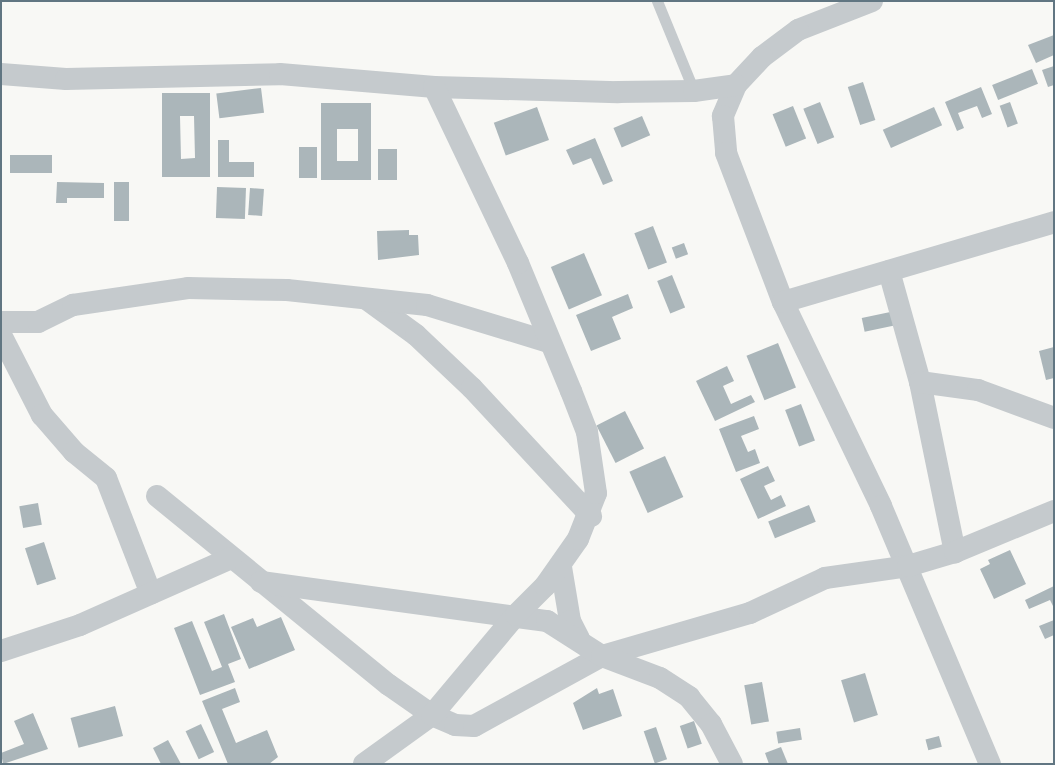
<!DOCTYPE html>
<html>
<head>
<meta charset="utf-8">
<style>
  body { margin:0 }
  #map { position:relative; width:1055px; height:765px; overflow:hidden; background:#f8f8f5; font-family:Montserrat,sans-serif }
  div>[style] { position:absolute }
  .building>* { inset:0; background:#abb6ba; transform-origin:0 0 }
  .lane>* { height:11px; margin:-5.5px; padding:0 5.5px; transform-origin:5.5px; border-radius:5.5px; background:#c5cacd }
  .street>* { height:22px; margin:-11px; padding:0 11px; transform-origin:11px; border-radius:11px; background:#c5cacd }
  span { translate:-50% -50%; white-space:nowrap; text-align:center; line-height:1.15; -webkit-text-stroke:5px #fff; paint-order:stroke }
  .frame { position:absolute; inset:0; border:2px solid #617682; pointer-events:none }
</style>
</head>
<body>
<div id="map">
  <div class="building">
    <div style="clip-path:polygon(1054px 35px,1054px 55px,1036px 63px,1028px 45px)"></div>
    <div style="clip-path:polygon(1054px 66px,1054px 85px,1048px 87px,1042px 70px)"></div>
    <div style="left:1032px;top:69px;width:16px;height:43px;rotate:68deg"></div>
    <div style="left:863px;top:82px;width:40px;height:16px;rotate:72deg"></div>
    <div style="clip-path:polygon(981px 87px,992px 114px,982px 118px,977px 106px,958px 113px,964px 128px,957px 131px,945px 102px)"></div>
    <div style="left:261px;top:88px;width:25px;height:45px;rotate:83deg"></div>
    <div style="clip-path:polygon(evenodd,162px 93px,210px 93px,210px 177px,162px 177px,162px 93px,180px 116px,194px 116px,195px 158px,181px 159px,180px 116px)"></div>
    <div style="left:820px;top:102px;width:38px;height:18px;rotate:68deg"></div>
    <div style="left:1010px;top:102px;width:23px;height:11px;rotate:70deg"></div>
    <div style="clip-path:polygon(evenodd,321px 103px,371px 103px,371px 180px,321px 180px,321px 103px,337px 129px,358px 129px,358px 161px,337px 161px,337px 129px)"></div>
    <div style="left:793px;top:106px;width:35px;height:22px;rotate:68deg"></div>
    <div style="left:537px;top:107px;width:35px;height:46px;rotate:70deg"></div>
    <div style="left:934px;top:107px;width:20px;height:56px;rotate:66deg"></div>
    <div style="left:642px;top:116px;width:21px;height:31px;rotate:67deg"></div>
    <div style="clip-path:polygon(595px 138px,613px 181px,603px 185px,591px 158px,573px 165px,566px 150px)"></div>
    <div style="clip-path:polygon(218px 140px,229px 140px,229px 162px,254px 162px,254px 177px,218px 177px)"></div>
    <div style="left:299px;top:147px;width:18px;height:31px"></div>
    <div style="left:378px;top:149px;width:19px;height:31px"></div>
    <div style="left:10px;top:155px;width:42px;height:18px"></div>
    <div style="clip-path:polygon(57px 182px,104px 183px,104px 198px,67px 198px,67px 203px,56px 203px)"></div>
    <div style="left:114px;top:182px;width:15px;height:39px"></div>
    <div style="left:217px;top:187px;width:29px;height:31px;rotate:2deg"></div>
    <div style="left:250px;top:188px;width:14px;height:27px;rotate:4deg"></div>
    <div style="left:653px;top:226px;width:39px;height:20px;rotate:69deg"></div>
    <div style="clip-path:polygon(409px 230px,409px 235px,418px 235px,419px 255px,378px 260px,377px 231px)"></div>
    <div style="left:684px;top:243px;width:12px;height:13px;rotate:70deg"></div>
    <div style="left:584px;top:253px;width:46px;height:36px;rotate:67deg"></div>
    <div style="left:672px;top:275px;width:35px;height:16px;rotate:68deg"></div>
    <div style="clip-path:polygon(628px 294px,633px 308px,612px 317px,621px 339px,591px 351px,576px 315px)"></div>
    <div style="left:895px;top:311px;width:14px;height:34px;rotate:78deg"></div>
    <div style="left:778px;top:343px;width:48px;height:34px;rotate:68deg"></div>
    <div style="clip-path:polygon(1054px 347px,1054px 378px,1046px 380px,1039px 351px)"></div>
    <div style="clip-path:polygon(727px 366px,734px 381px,723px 386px,731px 404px,751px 395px,755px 402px,715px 421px,696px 381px)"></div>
    <div style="left:801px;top:404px;width:39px;height:17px;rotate:69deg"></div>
    <div style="left:625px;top:411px;width:42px;height:32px;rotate:63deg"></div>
    <div style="clip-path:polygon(754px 416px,759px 429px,741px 436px,748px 452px,755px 449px,760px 463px,736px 472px,719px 429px)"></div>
    <div style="left:665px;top:456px;width:45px;height:39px;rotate:66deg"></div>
    <div style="clip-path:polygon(768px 466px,775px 481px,764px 486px,771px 500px,781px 495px,786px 506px,758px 519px,740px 479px)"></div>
    <div style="left:38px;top:503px;width:22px;height:19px;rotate:80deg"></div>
    <div style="left:809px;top:505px;width:18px;height:44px;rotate:68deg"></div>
    <div style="left:44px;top:542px;width:39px;height:20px;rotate:72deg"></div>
    <div style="clip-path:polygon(1010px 550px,1026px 584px,994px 599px,980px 569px,990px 564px,988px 560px)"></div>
    <div style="clip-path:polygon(1054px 586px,1054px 608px,1050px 600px,1029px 609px,1025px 600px)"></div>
    <div style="clip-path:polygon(224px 614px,241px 659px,228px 664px,235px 682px,200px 695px,174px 628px,192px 621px,212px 671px,222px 667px,204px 622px)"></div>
    <div style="clip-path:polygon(281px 617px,295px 650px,249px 669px,231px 627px,253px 618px,257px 627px)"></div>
    <div style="clip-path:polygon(1054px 620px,1054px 635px,1045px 639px,1039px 626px)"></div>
    <div style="left:865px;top:673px;width:44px;height:25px;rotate:73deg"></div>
    <div style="left:762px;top:682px;width:40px;height:18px;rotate:80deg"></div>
    <div style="clip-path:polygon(235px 688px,240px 702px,222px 709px,236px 743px,267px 730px,278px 757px,269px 764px,228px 764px,202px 701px)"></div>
    <div style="clip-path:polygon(597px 688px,599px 694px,613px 689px,622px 716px,583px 730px,573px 703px)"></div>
    <div style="left:115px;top:706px;width:31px;height:46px;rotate:75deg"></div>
    <div style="clip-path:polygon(33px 713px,48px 749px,3px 764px,1px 753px,24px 744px,14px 721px)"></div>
    <div style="left:694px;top:721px;width:24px;height:15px;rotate:71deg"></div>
    <div style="left:201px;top:724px;width:31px;height:17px;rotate:65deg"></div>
    <div style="left:656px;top:727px;width:34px;height:13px;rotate:71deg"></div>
    <div style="left:800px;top:728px;width:12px;height:24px;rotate:81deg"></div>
    <div style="left:939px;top:736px;width:11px;height:14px;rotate:75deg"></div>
    <div style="clip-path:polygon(168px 740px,181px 764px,161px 764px,153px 748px)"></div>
    <div style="clip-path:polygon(781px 747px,788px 764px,769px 764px,765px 753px)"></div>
  </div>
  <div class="lane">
    <div style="left:657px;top:1px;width:97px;rotate:67.7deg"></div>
  </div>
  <div class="street">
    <div style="left:872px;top:1px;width:79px;rotate:158.6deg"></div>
    <div style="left:798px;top:30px;width:45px;rotate:143.1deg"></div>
    <div style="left:762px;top:57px;width:38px;rotate:133deg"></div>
    <div style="left:736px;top:85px;width:34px;rotate:113deg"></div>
    <div style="left:723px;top:116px;width:37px;rotate:85deg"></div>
    <div style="left:726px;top:153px;width:160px;rotate:69.1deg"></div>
    <div style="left:783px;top:302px;width:226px;rotate:64.3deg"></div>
    <div style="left:881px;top:506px;width:280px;rotate:67.1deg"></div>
    <div style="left:1px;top:74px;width:65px;rotate:4.4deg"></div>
    <div style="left:66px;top:79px;width:214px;rotate:-1.3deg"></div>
    <div style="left:280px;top:74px;width:155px;rotate:4.8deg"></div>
    <div style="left:434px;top:87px;width:184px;rotate:1.6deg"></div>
    <div style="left:618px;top:92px;width:76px;rotate:-0.8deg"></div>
    <div style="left:694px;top:91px;width:42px;rotate:-8.1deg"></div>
    <div style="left:889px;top:271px;width:115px;rotate:74.4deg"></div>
    <div style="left:920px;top:382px;width:174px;rotate:78.4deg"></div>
    <div style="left:368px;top:300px;width:59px;rotate:36.1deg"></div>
    <div style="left:416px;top:335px;width:77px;rotate:43.4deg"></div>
    <div style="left:472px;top:388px;width:175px;rotate:47.1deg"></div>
    <div style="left:783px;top:302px;width:283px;rotate:-16.4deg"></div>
    <div style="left:1px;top:322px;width:37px"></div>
    <div style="left:38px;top:322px;width:39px;rotate:-26deg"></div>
    <div style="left:73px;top:305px;width:116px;rotate:-8.4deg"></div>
    <div style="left:188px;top:288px;width:99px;rotate:1.2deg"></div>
    <div style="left:287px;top:290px;width:141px;rotate:6.1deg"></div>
    <div style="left:427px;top:305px;width:127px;rotate:16.9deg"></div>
    <div style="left:1px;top:335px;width:90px;rotate:62.9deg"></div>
    <div style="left:42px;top:415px;width:49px;rotate:49.1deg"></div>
    <div style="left:74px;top:452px;width:41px;rotate:39.1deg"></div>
    <div style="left:106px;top:478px;width:124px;rotate:68.8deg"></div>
    <div style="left:920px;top:382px;width:59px;rotate:7.9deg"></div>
    <div style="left:978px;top:390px;width:81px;rotate:20.2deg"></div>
    <div style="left:157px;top:496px;width:299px;rotate:39.2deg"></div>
    <div style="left:389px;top:685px;width:52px;rotate:34.9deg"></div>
    <div style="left:432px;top:715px;width:25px;rotate:23deg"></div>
    <div style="left:455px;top:725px;width:19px;rotate:3deg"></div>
    <div style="left:474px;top:726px;width:146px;rotate:-28.7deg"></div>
    <div style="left:602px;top:656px;width:154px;rotate:-16.2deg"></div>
    <div style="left:750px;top:613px;width:83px;rotate:-25deg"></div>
    <div style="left:825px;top:578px;width:84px;rotate:-8.2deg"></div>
    <div style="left:908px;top:566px;width:49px;rotate:-16.6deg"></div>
    <div style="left:955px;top:552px;width:107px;rotate:-22.5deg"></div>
    <div style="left:561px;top:567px;width:55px;rotate:80.5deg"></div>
    <div style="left:570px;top:621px;width:20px;rotate:63deg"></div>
    <div style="left:261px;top:582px;width:289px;rotate:7.8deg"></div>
    <div style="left:547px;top:621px;width:65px;rotate:32.5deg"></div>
    <div style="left:602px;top:656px;width:62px;rotate:20.8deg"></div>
    <div style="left:660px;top:678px;width:35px;rotate:33deg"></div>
    <div style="left:689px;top:697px;width:35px;rotate:51deg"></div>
    <div style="left:711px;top:724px;width:45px;rotate:62.3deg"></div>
    <div style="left:1px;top:651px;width:83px;rotate:-18.2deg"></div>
    <div style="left:80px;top:625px;width:165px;rotate:-23.9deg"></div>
    <div style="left:364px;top:764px;width:84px;rotate:-35.8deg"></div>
    <div style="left:432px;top:715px;width:131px;rotate:-50deg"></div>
    <div style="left:516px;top:615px;width:41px;rotate:-45deg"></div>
    <div style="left:545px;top:586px;width:57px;rotate:-54.9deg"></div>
    <div style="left:578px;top:539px;width:49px;rotate:-68.6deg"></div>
    <div style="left:596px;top:493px;width:62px;rotate:-98.4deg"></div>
    <div style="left:587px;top:432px;width:44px;rotate:-111.3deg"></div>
    <div style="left:571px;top:391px;width:139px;rotate:-112.5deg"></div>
    <div style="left:518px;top:263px;width:195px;rotate:-115.5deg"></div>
  </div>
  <div class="frame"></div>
</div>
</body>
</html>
